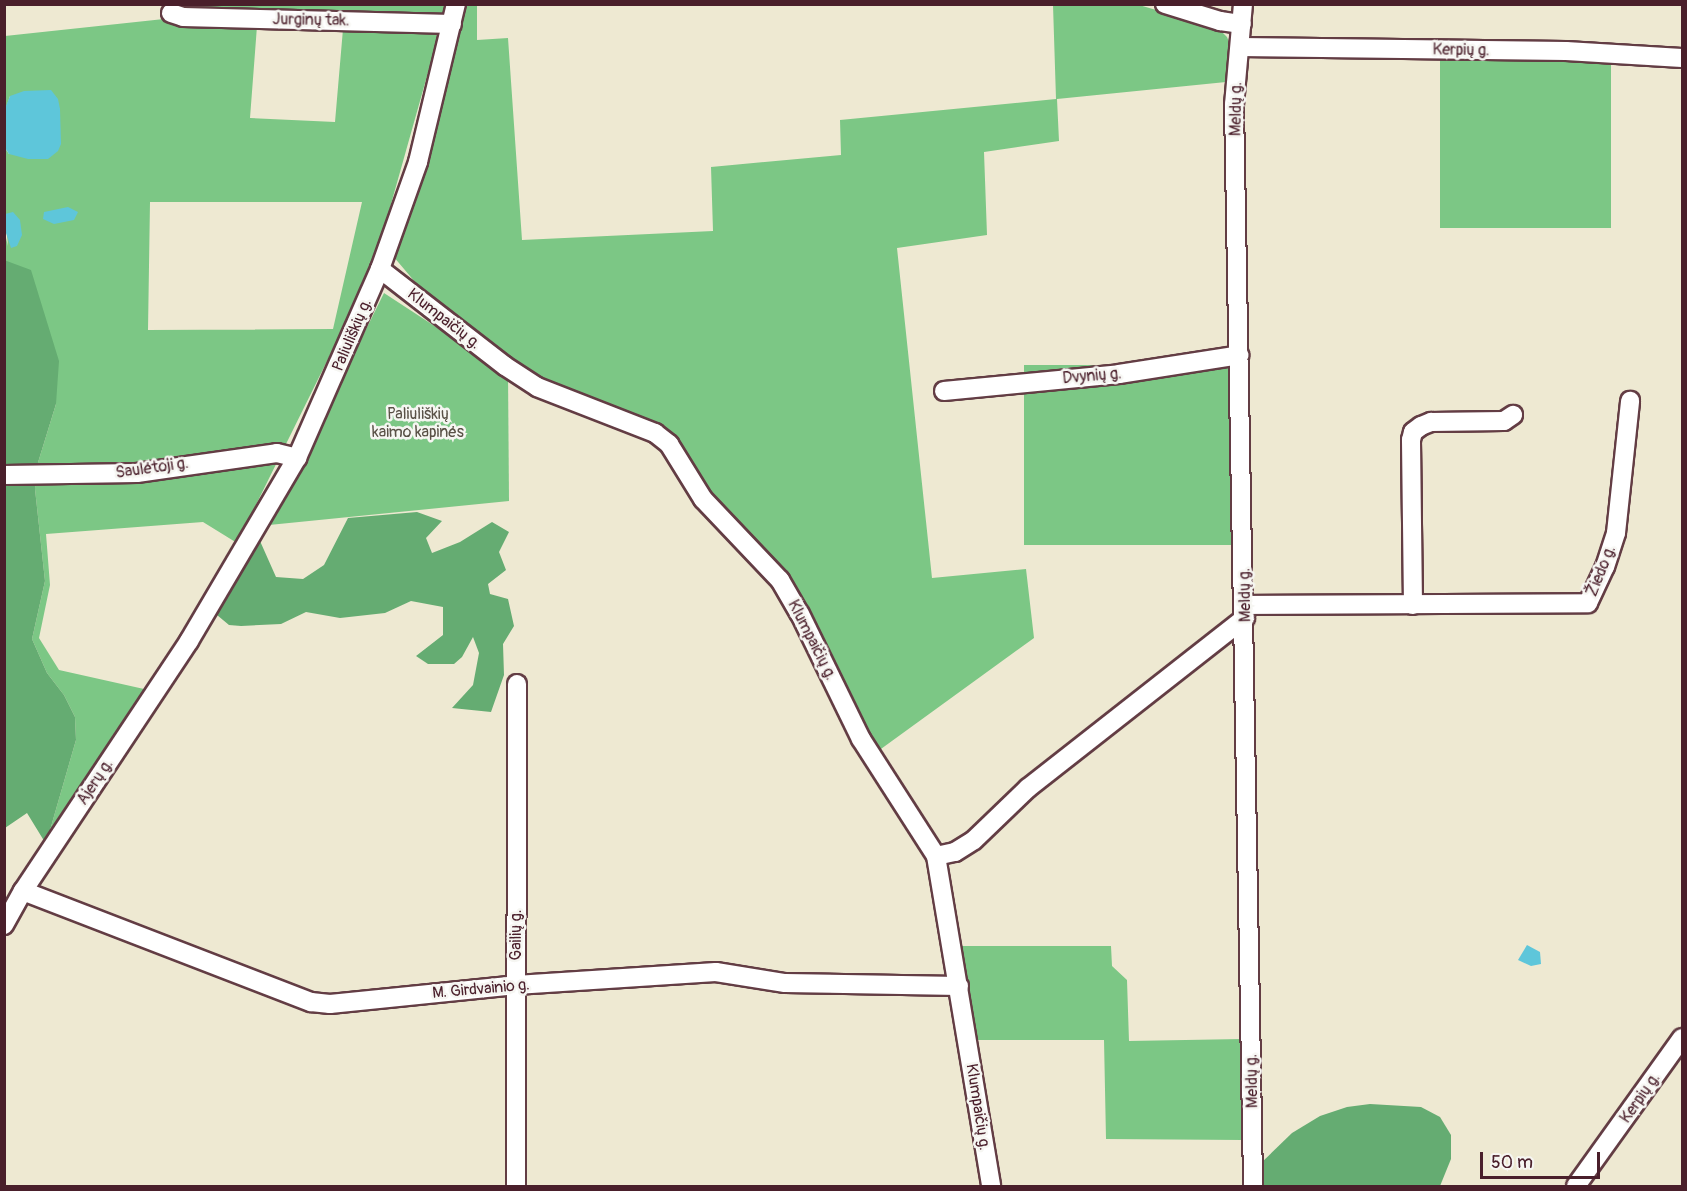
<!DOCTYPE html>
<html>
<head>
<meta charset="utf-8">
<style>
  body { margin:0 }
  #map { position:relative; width:1687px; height:1191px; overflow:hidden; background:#eee9d2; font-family:Pangolin,sans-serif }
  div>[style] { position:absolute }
  .green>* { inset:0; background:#7cc785; transform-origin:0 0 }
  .forest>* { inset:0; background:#65ac72 }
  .water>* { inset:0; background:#5ec6da }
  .roads { filter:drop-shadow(2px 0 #633d44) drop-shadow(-2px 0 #633d44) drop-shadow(0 2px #633d44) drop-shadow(0 -2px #633d44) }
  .street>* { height:18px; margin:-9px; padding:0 9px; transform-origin:9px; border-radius:9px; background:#fff }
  span { translate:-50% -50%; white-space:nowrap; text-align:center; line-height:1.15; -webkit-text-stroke:5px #f6f6f2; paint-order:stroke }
  .street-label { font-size:16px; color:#4a1f2b }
  .park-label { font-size:16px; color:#595146 }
  .frame { position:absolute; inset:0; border:6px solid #4a1f2b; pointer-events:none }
  .scale { position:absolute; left:1480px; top:1152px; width:120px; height:27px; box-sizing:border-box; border:3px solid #4a1f2b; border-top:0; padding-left:8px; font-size:18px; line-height:21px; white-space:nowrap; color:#4a1f2b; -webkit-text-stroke:4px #f6f6f2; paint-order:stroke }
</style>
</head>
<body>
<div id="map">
  <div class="green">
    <div style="clip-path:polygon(evenodd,163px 5px,447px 5px,373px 268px,237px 543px,203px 522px,46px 534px,50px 585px,39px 638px,59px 670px,144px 689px,46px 844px,76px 740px,75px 717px,64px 695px,47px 673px,32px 639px,45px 581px,35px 489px,36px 469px,56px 404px,5px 260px,4px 230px,8px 246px,5px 214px,5px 148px,9px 154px,59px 130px,60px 109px,10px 96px,5px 111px,5px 36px,164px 19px,163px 5px,257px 26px,343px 29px,335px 122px,250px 118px,257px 26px,163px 5px,150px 202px,362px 202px,333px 329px,148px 330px,150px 202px)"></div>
    <div style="clip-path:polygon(463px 5px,477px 5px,477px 40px,508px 38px,522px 240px,713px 231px,711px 167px,841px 155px,840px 120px,1056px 99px,1053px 5px,1139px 5px,1218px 28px,1227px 37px,1231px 47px,1226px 82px,1057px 99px,1059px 141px,984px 152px,987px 235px,897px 248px,932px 578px,1026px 569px,1034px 638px,874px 754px,769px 559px,711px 494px,678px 448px,517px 366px,432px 302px,393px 256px)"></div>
    <div style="left:1440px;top:56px;width:171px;height:172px"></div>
    <div style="clip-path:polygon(384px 293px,508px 374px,509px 501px,269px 525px)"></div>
    <div style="left:1235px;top:365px;width:180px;height:211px;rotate:90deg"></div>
    <div style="clip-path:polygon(958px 946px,1111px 946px,1112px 966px,1127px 980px,1129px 1041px,1242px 1039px,1243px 1140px,1106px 1139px,1104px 1040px,975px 1040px)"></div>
  </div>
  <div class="forest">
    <div style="clip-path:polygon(4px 260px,31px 270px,59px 361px,56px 404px,36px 469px,35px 489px,45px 581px,32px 639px,47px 673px,64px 695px,75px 717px,76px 740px,46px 844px,27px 813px,5px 828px)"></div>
    <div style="clip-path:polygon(417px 512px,442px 521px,426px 538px,432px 553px,460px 542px,492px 522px,509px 532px,499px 552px,506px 570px,488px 584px,490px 594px,508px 599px,514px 626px,503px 644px,504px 675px,491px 712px,452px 708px,473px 685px,479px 653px,473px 637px,462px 657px,454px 664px,428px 664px,416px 656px,443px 635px,443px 607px,411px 601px,385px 613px,340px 618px,306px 612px,281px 624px,241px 626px,229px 625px,217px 615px,260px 541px,276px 577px,303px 579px,324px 565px,348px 518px)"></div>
    <div style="clip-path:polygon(1370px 1104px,1421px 1107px,1440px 1117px,1451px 1135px,1451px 1159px,1440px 1186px,1260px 1186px,1260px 1164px,1292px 1133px,1320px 1116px,1347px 1107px)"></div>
  </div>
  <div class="water">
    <div style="clip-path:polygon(51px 90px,58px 99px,60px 109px,61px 144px,58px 151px,48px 159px,28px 159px,9px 154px,5px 148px,4px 111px,10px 96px,24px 91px)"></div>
    <div style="clip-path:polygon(68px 207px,78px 212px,74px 220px,54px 224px,43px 219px,44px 212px)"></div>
    <div style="clip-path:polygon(13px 212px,20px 220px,22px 235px,17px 246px,11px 248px,5px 230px,5px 214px)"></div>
    <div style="clip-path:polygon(1527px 945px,1540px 952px,1541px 964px,1531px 966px,1518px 960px)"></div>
  </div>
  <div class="roads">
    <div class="street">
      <div style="left:1165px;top:4px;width:58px;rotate:17.2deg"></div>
      <div style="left:1220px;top:21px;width:22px;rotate:8deg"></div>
      <div style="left:1243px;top:4px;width:100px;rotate:95.1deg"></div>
      <div style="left:1234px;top:104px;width:1082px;rotate:88.99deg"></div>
      <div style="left:171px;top:13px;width:13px;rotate:18deg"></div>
      <div style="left:183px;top:17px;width:269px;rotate:1.5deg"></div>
      <div style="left:1240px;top:47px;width:326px;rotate:0.7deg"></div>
      <div style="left:1566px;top:51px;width:116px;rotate:3.5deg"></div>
      <div style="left:380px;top:269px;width:158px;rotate:37.8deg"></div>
      <div style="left:505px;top:366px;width:38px;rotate:33deg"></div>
      <div style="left:537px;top:387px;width:127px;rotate:21.3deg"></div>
      <div style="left:655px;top:433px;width:18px;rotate:38deg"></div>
      <div style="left:669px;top:444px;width:65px;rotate:58.3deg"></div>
      <div style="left:703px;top:499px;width:112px;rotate:46.5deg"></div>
      <div style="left:780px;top:580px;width:39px;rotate:60deg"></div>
      <div style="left:800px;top:614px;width:139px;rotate:64deg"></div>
      <div style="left:861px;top:739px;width:139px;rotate:57.3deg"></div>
      <div style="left:936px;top:856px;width:335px;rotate:80.5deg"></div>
      <div style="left:944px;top:391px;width:176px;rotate:-5.5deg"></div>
      <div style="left:1119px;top:374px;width:122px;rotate:-8.9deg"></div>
      <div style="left:4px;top:475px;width:133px;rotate:-0.9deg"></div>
      <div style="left:137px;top:473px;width:141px;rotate:-8.1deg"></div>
      <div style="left:277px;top:453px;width:21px;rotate:14deg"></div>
      <div style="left:1245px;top:605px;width:343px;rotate:-0.3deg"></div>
      <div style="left:1588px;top:603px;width:40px;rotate:-65deg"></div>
      <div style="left:1605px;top:567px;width:36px;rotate:-72deg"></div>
      <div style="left:1616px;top:533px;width:133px;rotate:-83.9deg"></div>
      <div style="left:1413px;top:605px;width:165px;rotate:-90.7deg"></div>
      <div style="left:1411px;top:440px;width:8px;rotate:-76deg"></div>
      <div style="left:1413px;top:432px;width:10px;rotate:-37deg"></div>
      <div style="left:1421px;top:426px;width:11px;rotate:-22deg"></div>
      <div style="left:1431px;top:422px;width:73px;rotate:-0.8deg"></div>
      <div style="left:1504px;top:421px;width:11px;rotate:-34deg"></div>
      <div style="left:936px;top:856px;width:19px;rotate:-12deg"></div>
      <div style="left:955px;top:852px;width:22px;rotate:-32deg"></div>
      <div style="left:974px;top:840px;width:75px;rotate:-43.9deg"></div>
      <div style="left:1028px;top:788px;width:276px;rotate:-38.1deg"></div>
      <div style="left:23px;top:891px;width:309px;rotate:21.1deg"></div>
      <div style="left:311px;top:1002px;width:19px;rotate:6deg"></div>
      <div style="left:330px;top:1004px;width:187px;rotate:-5.8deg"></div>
      <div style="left:516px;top:985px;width:200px;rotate:-3.7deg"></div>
      <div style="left:716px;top:972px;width:70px;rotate:9.1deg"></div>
      <div style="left:785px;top:983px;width:174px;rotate:1deg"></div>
      <div style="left:4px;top:925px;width:39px;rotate:-61deg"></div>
      <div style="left:23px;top:891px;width:300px;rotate:-56.4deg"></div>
      <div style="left:189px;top:641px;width:212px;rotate:-59.5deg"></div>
      <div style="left:297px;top:458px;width:206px;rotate:-66.3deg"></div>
      <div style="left:380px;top:269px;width:114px;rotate:-70.4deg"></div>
      <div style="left:418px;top:162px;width:163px;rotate:-76.5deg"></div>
      <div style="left:516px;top:1186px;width:502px;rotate:-89.89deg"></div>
      <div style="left:1576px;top:1186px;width:182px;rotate:-54.4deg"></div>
    </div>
  </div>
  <div class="street-label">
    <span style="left:311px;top:20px;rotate:1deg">Jurginų tak.</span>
    <span style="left:1461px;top:50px;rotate:1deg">Kerpių g.</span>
    <span style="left:1236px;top:109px;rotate:-89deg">Meldų g.</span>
    <span style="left:444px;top:319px;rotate:38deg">Klumpaičių g.</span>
    <span style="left:352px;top:335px;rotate:-67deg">Paliuliškių g.</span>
    <span style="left:1092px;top:376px;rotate:-5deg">Dvynių g.</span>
    <span style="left:152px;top:468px;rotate:-8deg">Saulėtoji g.</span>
    <span style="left:1601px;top:571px;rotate:-68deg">Žiedo g.</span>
    <span style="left:1245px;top:595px;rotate:-91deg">Meldų g.</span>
    <span style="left:812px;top:640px;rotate:63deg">Klumpaičių g.</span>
    <span style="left:95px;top:782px;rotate:-56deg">Ajerų g.</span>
    <span style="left:516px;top:935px;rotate:-90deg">Gailių g.</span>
    <span style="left:481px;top:989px;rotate:-5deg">M. Girdvainio g.</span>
    <span style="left:1252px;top:1081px;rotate:-91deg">Meldų g.</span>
    <span style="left:1640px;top:1098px;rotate:-55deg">Kerpių g.</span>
    <span style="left:978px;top:1107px;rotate:81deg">Klumpaičių g.</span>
  </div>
  <div class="park-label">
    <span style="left:418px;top:423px">Paliuliškių<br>kaimo kapinės</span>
  </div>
  <div class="frame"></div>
  <div class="scale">50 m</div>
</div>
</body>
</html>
